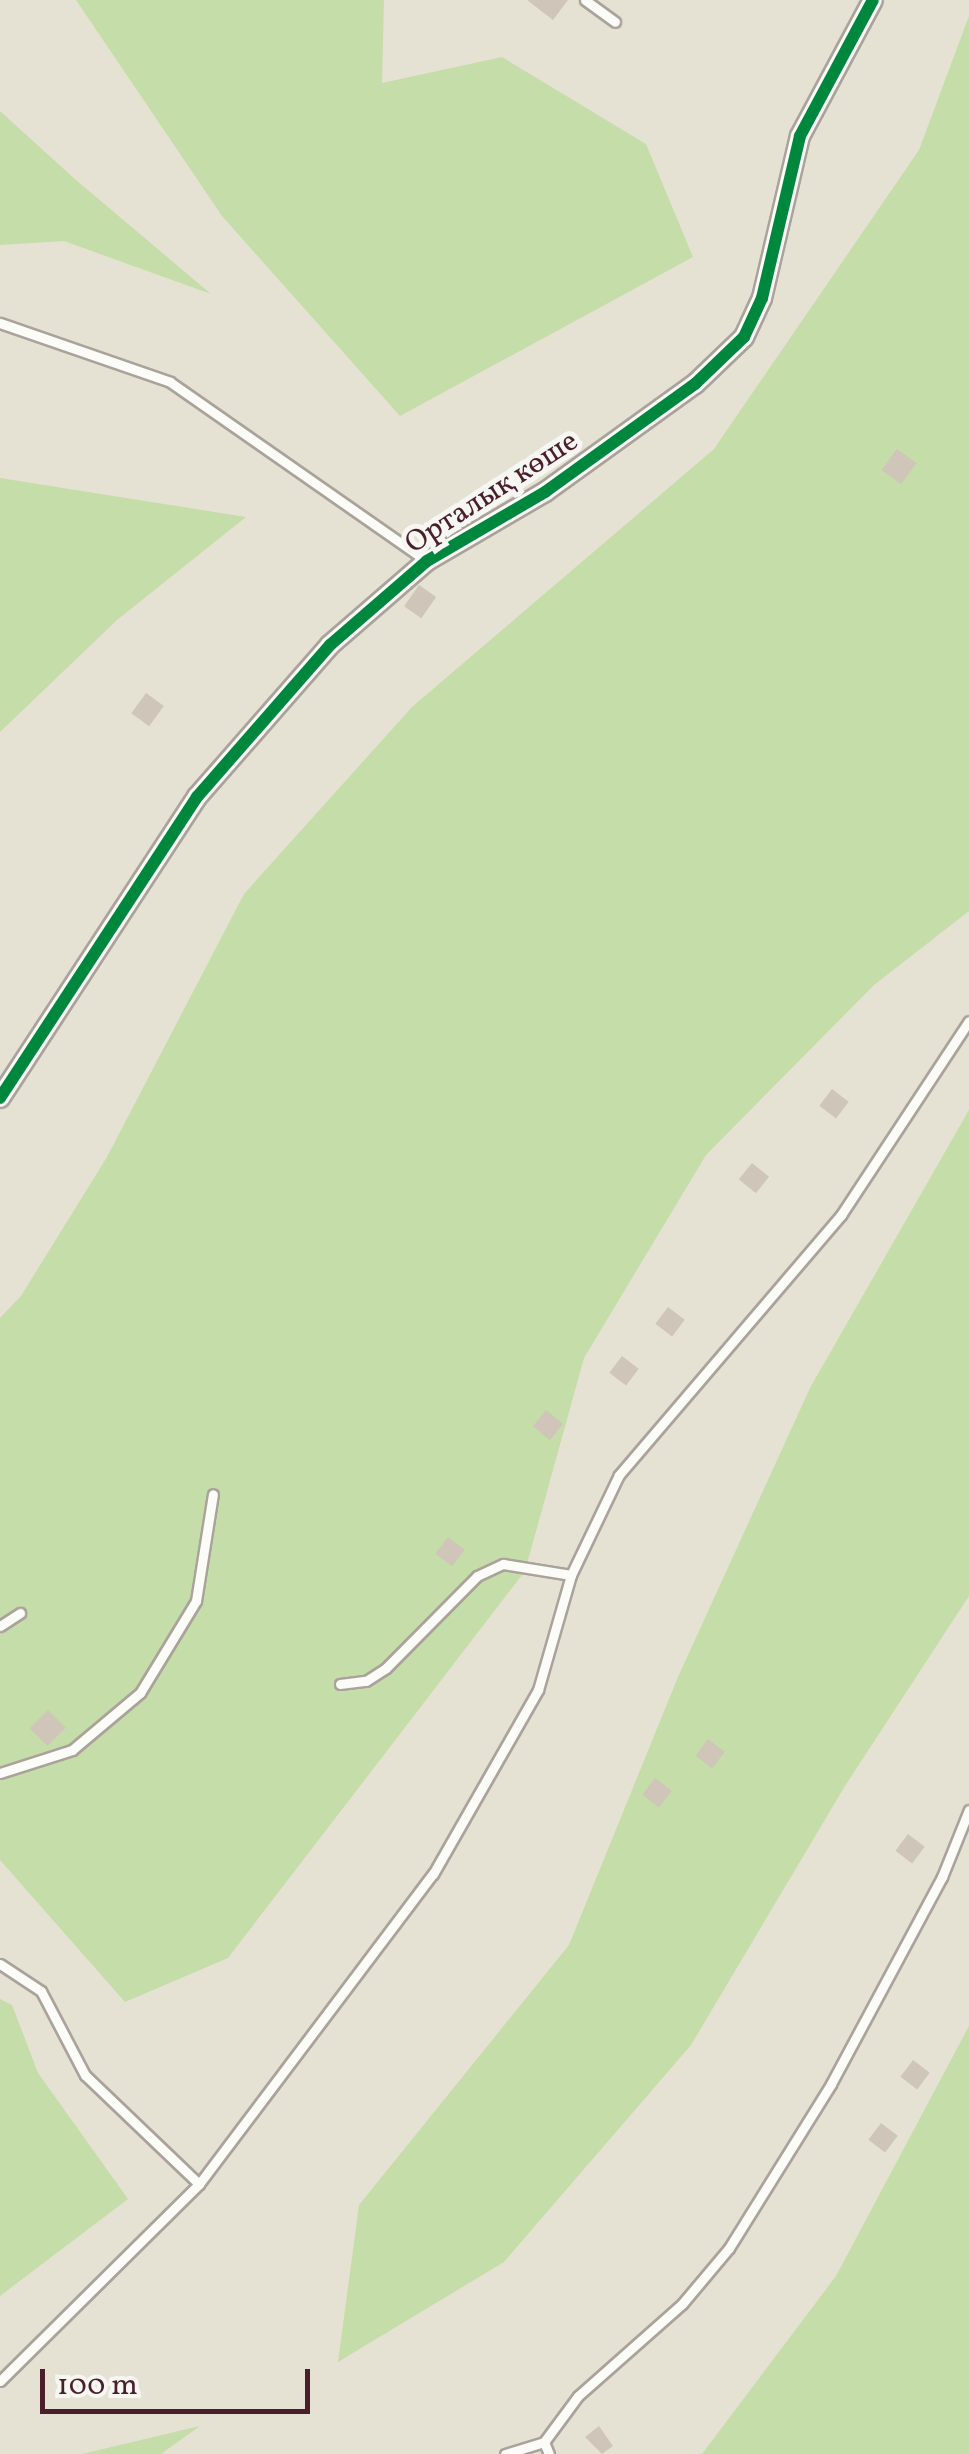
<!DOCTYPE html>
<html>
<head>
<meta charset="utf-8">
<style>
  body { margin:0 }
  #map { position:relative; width:969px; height:2454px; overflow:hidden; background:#e5e2d3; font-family:Vollkorn,serif }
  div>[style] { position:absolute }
  .green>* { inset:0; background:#c5dda8 }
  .building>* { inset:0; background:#d0c5b9; transform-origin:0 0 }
  .roads { filter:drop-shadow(2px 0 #aaa29b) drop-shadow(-2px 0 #aaa29b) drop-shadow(0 2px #aaa29b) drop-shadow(0 -2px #aaa29b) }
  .service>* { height:9px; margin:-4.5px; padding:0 4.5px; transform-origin:4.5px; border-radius:4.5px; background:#fbfbf8 }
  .minor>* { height:18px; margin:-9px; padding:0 9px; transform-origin:9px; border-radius:9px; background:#fbfbf8 }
  .cycleway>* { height:12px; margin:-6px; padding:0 6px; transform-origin:6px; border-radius:6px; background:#00873e }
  span { translate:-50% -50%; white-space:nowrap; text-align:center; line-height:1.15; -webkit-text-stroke:10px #f6f6f2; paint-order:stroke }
  .street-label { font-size:30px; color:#4a1f2b }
  .scale { position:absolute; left:40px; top:2369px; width:270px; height:45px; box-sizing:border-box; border:5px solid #4a1f2b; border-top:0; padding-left:12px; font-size:30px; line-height:35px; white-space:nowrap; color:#4a1f2b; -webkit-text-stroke:8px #f6f6f2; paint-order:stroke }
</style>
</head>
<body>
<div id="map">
  <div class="green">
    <div style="clip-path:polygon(76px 0,384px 0,382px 83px,502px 57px,646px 144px,693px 257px,400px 416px,222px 216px)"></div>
    <div style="clip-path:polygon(969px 16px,969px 911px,874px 985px,706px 1155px,584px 1358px,525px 1571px,228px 1958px,125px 2002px,0 1860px,0 1318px,21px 1296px,107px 1157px,244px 894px,412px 707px,714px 449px,919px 150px)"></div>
    <div style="clip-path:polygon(0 111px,76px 180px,211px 294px,64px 241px,0 245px)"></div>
    <div style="clip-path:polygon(0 478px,246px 517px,117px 620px,0 732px)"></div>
    <div style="clip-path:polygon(969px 1110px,969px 1596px,845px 1786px,691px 2045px,504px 2262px,338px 2362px,359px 2205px,569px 1945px,678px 1677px,810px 1388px)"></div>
    <div style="clip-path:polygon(0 1999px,12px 2005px,38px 2073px,128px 2199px,0 2296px)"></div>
    <div style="clip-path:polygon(969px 2026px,969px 2454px,702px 2454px,836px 2276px)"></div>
    <div style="clip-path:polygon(200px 2426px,161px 2454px,82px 2454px)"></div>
  </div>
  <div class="building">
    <div style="clip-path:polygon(527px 0,568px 0,553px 20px)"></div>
    <div style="left:897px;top:449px;width:24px;height:26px;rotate:36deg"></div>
    <div style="left:419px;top:585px;width:21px;height:26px;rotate:35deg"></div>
    <div style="left:146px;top:693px;width:22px;height:25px;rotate:36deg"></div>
    <div style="left:832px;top:1089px;width:21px;height:21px;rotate:37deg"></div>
    <div style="left:752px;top:1163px;width:22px;height:21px;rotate:39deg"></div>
    <div style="left:668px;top:1307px;width:21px;height:21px;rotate:37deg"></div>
    <div style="left:622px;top:1356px;width:21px;height:21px;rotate:37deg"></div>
    <div style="left:546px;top:1410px;width:22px;height:21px;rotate:39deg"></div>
    <div style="left:448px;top:1537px;width:21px;height:21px;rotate:37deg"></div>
    <div style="left:48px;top:1710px;width:25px;height:26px;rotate:45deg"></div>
    <div style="left:708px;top:1739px;width:21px;height:21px;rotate:37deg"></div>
    <div style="left:655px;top:1778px;width:21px;height:21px;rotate:37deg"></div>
    <div style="left:908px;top:1834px;width:21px;height:21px;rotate:37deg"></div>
    <div style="left:913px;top:2060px;width:21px;height:21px;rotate:37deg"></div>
    <div style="left:881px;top:2123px;width:21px;height:21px;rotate:37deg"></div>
    <div style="clip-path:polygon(599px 2426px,613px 2446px,602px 2454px,585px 2437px)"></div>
  </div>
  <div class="roads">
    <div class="service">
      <div style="left:585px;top:0;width:37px;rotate:36deg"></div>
      <div style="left:0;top:323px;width:180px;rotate:19.1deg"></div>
      <div style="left:170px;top:382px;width:313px;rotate:34.9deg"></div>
      <div style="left:0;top:1626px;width:24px;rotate:-33deg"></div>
      <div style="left:340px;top:1684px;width:26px;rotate:-7deg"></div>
      <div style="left:366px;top:1681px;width:24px;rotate:-33deg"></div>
      <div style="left:386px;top:1668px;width:129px;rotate:-45.3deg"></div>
      <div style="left:477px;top:1576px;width:29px;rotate:-25deg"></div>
      <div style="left:503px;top:1564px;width:69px;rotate:9.2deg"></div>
      <div style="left:0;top:1773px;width:76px;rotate:-17.7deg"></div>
      <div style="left:72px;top:1750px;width:89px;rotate:-40deg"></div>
      <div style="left:140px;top:1693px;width:108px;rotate:-58.7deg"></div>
      <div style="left:196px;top:1601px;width:108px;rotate:-81deg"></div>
      <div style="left:0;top:1964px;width:49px;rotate:33.4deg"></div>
      <div style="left:41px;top:1991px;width:95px;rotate:62.4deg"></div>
      <div style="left:85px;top:2075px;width:158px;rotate:43.7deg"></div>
      <div style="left:0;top:2381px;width:280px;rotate:-44.7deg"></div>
      <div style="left:199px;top:2184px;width:388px;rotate:-53deg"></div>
      <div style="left:433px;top:1874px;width:212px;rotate:-60.3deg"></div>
      <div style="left:538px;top:1690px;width:120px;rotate:-74deg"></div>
      <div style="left:571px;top:1575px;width:111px;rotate:-64.4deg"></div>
      <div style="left:619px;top:1475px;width:342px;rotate:-49.5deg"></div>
      <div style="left:841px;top:1215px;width:232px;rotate:-56.6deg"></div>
      <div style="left:505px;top:2454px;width:41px;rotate:-17.1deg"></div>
      <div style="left:549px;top:2454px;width:13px;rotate:-113deg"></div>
      <div style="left:544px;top:2442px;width:57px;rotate:-53.5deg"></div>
      <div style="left:578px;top:2396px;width:139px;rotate:-41.5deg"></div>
      <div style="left:682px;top:2304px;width:73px;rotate:-50deg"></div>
      <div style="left:729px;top:2248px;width:193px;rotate:-58.1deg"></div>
      <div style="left:831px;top:2084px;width:235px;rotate:-61.8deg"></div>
      <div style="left:942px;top:1877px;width:72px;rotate:-68.1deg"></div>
    </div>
    <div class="minor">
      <div style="left:0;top:1098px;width:360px;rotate:-56.8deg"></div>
      <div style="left:197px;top:797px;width:202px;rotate:-48.8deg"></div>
      <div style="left:330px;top:645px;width:128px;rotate:-40.9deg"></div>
      <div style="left:427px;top:561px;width:137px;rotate:-30.3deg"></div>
      <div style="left:545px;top:492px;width:185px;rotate:-35.8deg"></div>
      <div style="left:695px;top:384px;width:68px;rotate:-43.8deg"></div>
      <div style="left:744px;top:337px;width:43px;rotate:-65.2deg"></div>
      <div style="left:762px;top:298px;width:166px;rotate:-76.8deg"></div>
      <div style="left:800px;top:136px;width:154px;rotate:-61.8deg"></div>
    </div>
  </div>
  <div class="cycleway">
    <div style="left:0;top:1098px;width:360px;rotate:-56.8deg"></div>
    <div style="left:197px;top:797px;width:202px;rotate:-48.8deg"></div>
    <div style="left:330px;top:645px;width:128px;rotate:-40.9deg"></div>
    <div style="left:427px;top:561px;width:137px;rotate:-30.3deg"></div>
    <div style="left:545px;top:492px;width:185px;rotate:-35.8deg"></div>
    <div style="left:695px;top:384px;width:68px;rotate:-43.8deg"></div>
    <div style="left:744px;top:337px;width:43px;rotate:-65.2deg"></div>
    <div style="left:762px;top:298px;width:166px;rotate:-76.8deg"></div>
    <div style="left:800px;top:136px;width:154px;rotate:-61.8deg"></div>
  </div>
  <div class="street-label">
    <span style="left:492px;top:493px;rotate:-33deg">Орталық көше</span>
  </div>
  <div class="scale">100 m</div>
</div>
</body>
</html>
